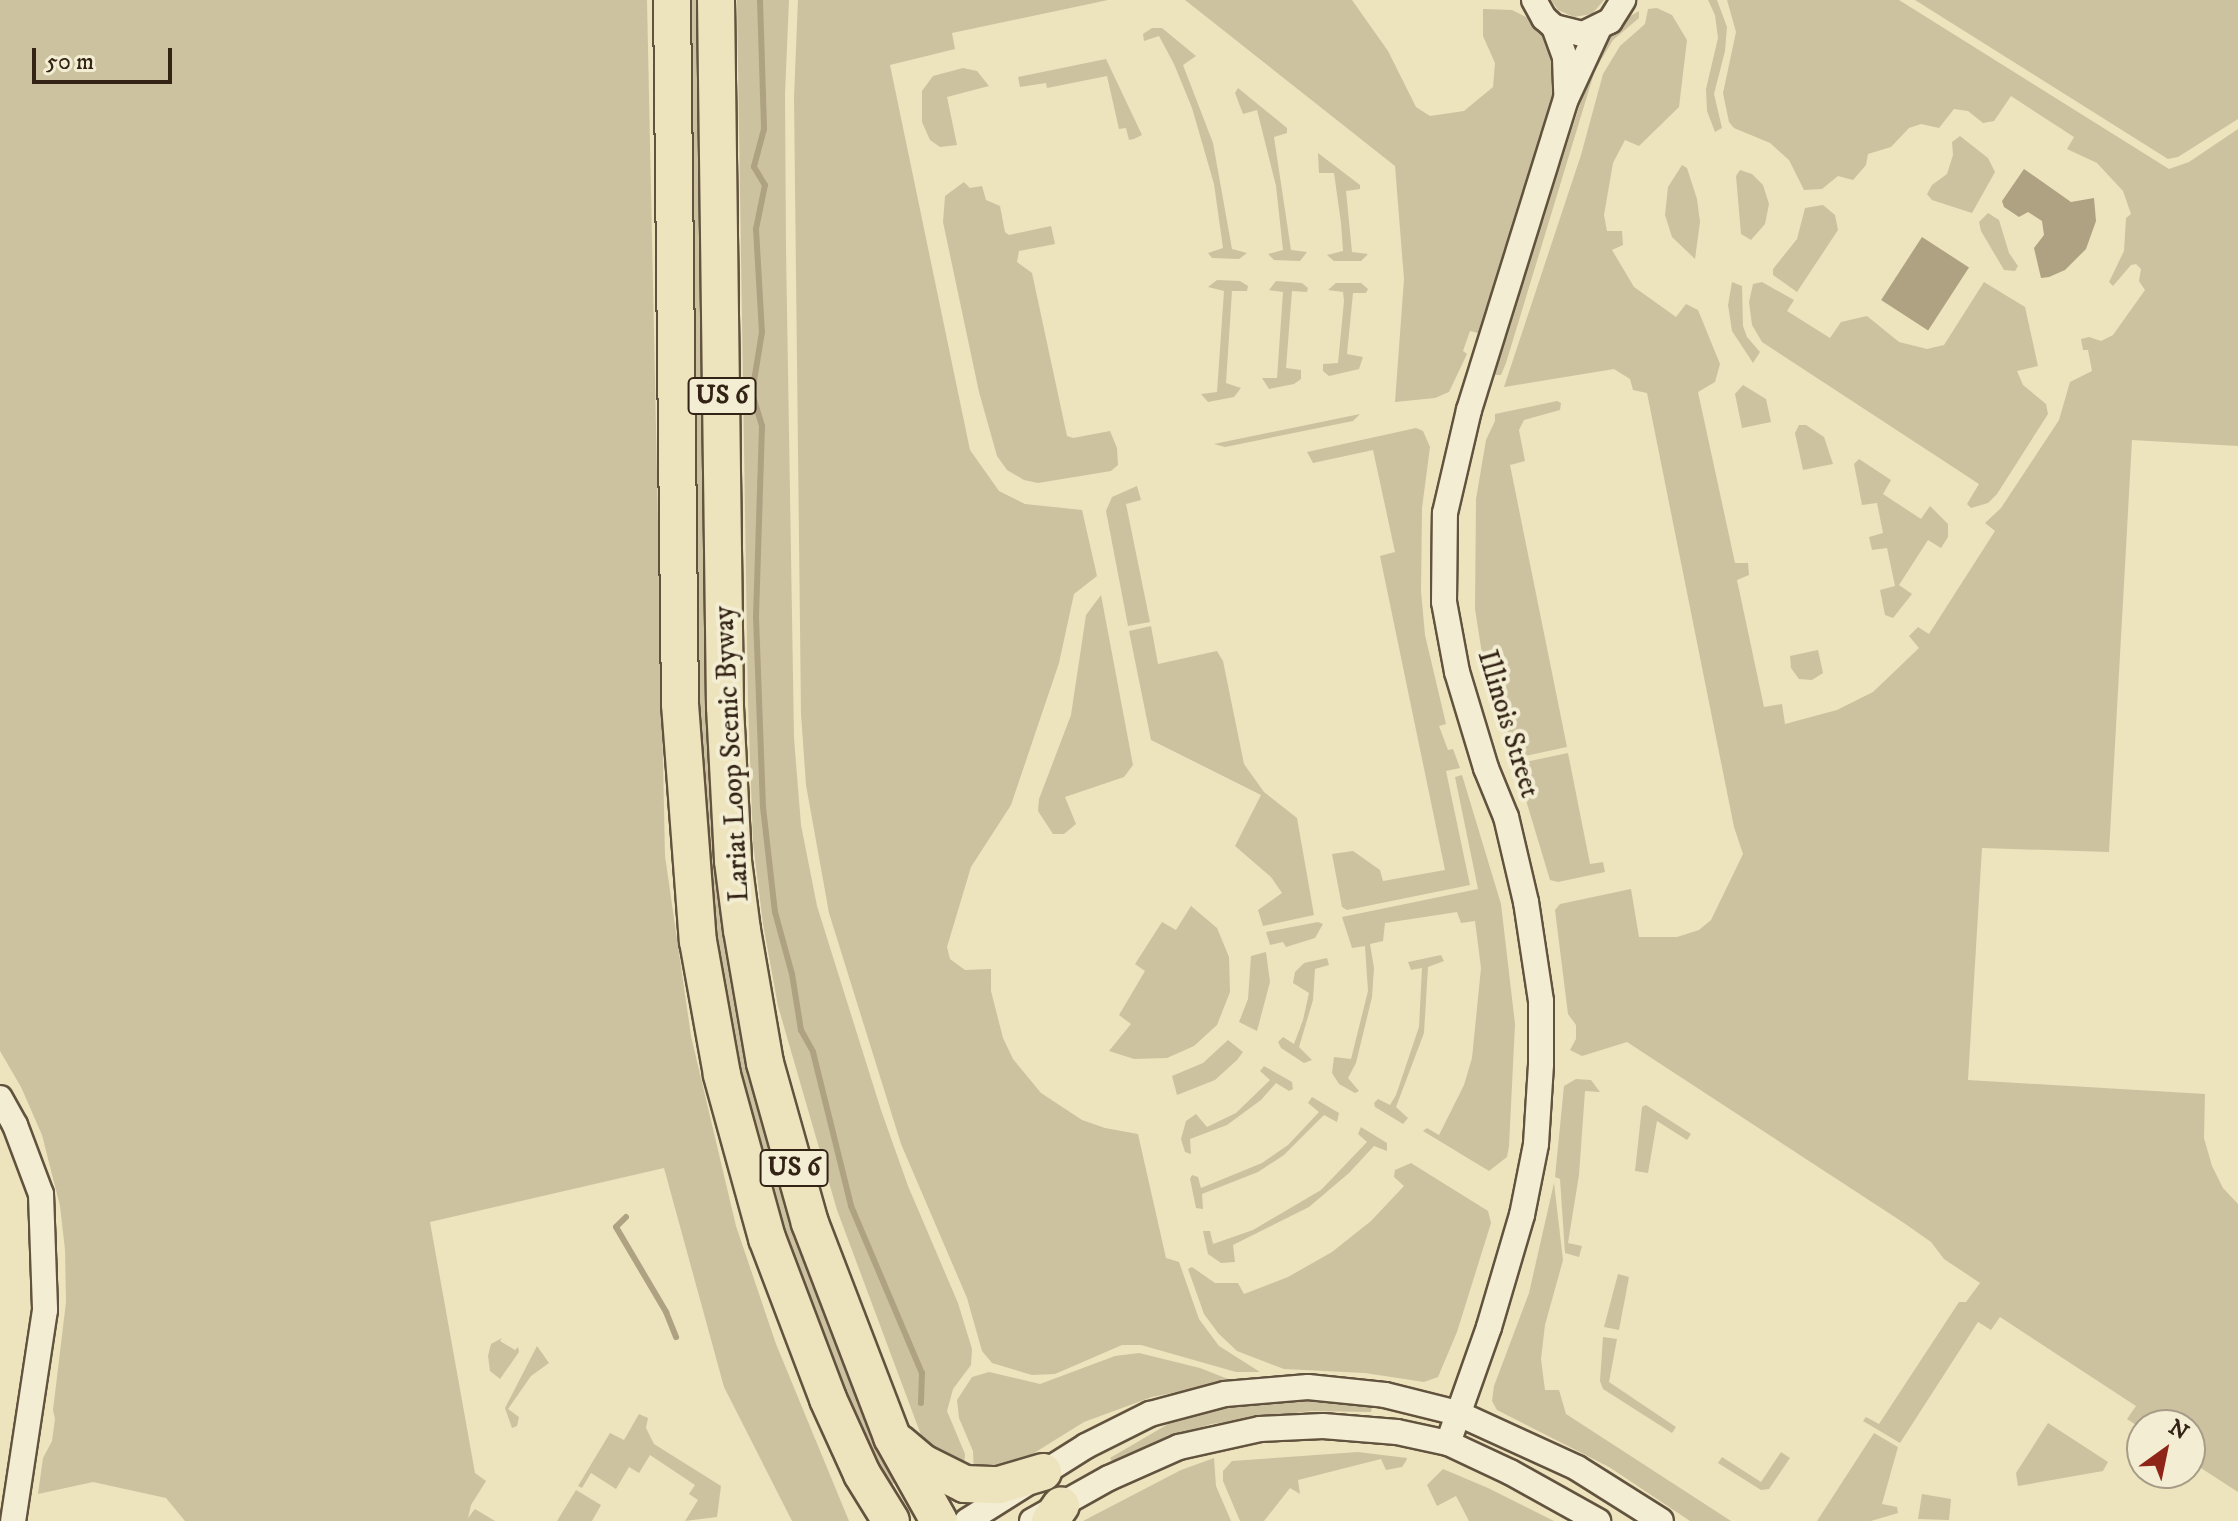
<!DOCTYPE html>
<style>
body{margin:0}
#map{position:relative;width:2238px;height:1521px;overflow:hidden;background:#ede3bc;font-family:"IM FELL DW Pica",serif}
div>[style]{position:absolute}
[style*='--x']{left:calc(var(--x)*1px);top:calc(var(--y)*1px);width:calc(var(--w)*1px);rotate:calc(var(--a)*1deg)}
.green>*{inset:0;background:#cdc2a0}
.water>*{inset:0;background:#aea283;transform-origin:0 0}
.stream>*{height:6px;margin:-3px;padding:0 3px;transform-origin:3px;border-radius:3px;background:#aea283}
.roads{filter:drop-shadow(2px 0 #62533f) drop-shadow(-2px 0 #62533f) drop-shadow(0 2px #62533f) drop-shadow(0 -2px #62533f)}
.minor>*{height:24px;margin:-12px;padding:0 12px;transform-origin:12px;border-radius:12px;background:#f3edd3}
.highway>*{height:36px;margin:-18px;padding:0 18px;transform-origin:18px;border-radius:18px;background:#ede3bc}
span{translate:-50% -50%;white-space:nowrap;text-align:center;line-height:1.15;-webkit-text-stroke:8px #f3edd3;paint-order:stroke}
.shield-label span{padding:2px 6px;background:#f3edd3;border:2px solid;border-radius:6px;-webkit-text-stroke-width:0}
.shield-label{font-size:26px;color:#332315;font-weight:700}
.street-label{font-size:28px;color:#332315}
.north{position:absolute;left:2126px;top:1409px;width:80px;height:80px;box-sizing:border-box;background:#f3edd3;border:2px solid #a69c87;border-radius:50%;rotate:33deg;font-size:22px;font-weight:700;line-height:32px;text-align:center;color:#332315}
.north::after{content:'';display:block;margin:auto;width:28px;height:36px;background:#8f2418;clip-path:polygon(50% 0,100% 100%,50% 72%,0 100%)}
.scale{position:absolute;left:32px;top:48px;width:140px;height:36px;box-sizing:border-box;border:4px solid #332315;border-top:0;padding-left:10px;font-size:24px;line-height:28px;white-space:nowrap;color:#332315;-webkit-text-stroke:6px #f3edd3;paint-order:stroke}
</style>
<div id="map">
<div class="green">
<div style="clip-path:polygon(0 0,647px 0,665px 856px,691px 1036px,736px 1226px,776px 1344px,849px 1521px,792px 1521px,724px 1387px,664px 1168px,430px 1222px,475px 1473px,486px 1481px,471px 1505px,468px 1518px,475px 1509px,495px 1521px,185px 1521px,166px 1498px,93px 1482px,38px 1494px,43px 1458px,52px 1441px,55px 1419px,53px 1410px,66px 1302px,65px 1250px,60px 1206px,42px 1135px,21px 1087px,0 1051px)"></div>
<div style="clip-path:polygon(681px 0,707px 0,724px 869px,898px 1478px,891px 1486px,844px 1391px,743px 1120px,701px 883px)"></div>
<div style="clip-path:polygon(737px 0,789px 0,785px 94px,786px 249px,794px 738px,801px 825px,817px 906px,881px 1110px,908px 1186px,958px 1303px,972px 1349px,971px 1365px,953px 1389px,947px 1411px,965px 1454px,964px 1470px,924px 1443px,837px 1210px,778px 1006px,763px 924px,753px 843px,748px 702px)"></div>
<div style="clip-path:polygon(798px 0,1108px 0,952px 33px,955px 49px,890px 65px,970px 450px,999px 491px,1025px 504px,1082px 510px,1097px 576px,1074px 594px,1059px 663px,1011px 805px,971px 867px,947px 947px,950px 959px,965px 970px,991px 969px,991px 991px,1003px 1038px,1013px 1059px,1041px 1093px,1082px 1120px,1105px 1128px,1138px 1134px,1166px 1258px,1179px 1262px,1199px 1319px,1219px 1346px,1260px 1372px,1236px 1372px,1141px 1345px,1122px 1345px,1055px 1374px,1032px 1375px,992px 1363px,982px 1351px,967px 1298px,901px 1144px,829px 913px,806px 785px,801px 714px,794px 97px)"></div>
<div style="clip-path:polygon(1185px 0,1352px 0,1388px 51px,1416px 107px,1430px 116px,1464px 111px,1493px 87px,1495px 63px,1483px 36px,1483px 9px,1512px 10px,1528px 18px,1548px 38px,1556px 55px,1557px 99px,1487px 315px,1478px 333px,1470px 331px,1463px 351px,1467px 354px,1449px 392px,1435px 398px,1395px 402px,1404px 279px,1395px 166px)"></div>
<div style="clip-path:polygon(1551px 0,1604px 0,1592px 14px,1574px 17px,1558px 10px)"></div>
<div style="clip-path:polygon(1708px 0,1717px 0,1727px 27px,1725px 51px,1714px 94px,1722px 128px,1715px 132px,1707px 111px,1706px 89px,1718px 38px,1715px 15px)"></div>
<div style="clip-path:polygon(1727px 0,1899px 0,2169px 169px,2189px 162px,2238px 129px,2238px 446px,2132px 440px,2109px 852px,1982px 848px,1968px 1080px,2205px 1094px,2204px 1138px,2212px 1166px,2223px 1188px,2238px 1204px,2238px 1492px,2190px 1461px,2190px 1425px,2142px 1425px,2142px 1429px,2127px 1419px,2136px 1406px,2000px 1317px,1991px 1330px,1978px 1322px,1900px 1443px,1863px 1421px,1866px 1417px,1879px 1424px,1959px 1302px,1966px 1302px,1980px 1283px,1944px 1259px,1931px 1242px,1904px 1223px,1627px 1042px,1582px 1056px,1570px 1050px,1576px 1039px,1576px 1025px,1568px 1014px,1555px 910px,1560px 904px,1631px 889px,1639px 937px,1677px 937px,1699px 930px,1711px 920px,1743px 854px,1734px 827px,1647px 393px,1633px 390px,1630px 379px,1614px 369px,1504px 387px,1581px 155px,1603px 74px,1620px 46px,1645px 24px,1648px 9px,1657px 8px,1672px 15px,1687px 40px,1679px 107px,1639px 146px,1625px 140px,1613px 163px,1604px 215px,1607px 231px,1622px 231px,1623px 245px,1612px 250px,1634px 287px,1676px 317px,1686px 304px,1698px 310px,1720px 364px,1715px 382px,1698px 392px,1735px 563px,1748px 563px,1749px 575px,1737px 580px,1764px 707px,1782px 704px,1785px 724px,1837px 710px,1873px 692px,1919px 648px,1909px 636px,1918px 627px,1929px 634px,1995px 531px,1985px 523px,2001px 508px,2059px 420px,2070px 382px,2092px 371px,2088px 350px,2083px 350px,2081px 339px,2089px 337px,2101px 341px,2113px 335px,2145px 290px,2139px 281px,2141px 269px,2136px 264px,2131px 265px,2113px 286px,2109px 282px,2124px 251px,2126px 218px,2131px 214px,2123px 191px,2097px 163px,2067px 149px,2074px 137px,2011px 96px,1994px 121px,1983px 123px,1968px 111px,1954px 109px,1939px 128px,1921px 124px,1909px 128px,1891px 147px,1868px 154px,1866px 165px,1853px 180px,1838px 176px,1822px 189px,1804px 190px,1789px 160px,1770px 143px,1734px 128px,1729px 122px,1723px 93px,1736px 32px)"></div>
<div style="clip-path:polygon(1915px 0,2238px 0,2238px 119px,2178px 157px,2168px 159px)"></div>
<div style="clip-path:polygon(1639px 11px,1639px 18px,1613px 40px,1595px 70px,1506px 363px,1501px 375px,1495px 375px,1497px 359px,1599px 46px,1620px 22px)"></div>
<div style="clip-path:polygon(1152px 28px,1162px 28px,1196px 56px,1183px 65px,1213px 143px,1232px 249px,1247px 253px,1239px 259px,1212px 258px,1208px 253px,1223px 248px,1214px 184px,1192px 108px,1174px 64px,1159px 36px,1144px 41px,1143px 34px)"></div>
<div style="clip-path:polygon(1106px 59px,1142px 135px,1134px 139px,1129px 140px,1126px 128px,1119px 129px,1107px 76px,1047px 88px,1046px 83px,1020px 87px,1018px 77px)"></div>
<div style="clip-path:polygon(963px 68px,977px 71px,989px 86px,947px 97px,957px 145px,940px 147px,930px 140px,922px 122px,922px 91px,933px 76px)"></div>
<div style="clip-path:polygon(1238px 88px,1287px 128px,1287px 133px,1274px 137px,1291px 250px,1307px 252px,1300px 261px,1274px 260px,1268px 254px,1283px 250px,1276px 186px,1257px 110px,1243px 114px,1235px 93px)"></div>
<div style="clip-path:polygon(1960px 136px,1988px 158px,1995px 172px,1972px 213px,1932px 200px,1927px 194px,1932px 185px,1947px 174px,1953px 155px,1952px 142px)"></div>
<div style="clip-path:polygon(1318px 153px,1360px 185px,1360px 189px,1346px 191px,1352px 252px,1368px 254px,1361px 261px,1334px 261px,1327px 255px,1343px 251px,1341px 223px,1334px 173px,1319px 173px)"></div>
<div style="clip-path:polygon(1682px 165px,1687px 168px,1697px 199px,1700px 222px,1695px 259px,1672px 237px,1665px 215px,1668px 187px)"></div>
<div style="clip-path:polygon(1740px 170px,1752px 174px,1763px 185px,1769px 204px,1765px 224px,1751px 240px,1741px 234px,1736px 176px)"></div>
<div style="clip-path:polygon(964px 182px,970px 188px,982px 186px,986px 200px,1000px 206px,1005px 232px,1009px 235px,1051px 226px,1055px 244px,1019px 251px,1017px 262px,1032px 273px,1067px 436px,1073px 438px,1110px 431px,1117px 448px,1118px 465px,1111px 471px,1038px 483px,1024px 480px,1007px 470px,997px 456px,979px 392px,943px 222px,945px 196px)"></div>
<div style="clip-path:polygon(1823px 205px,1835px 215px,1838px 230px,1797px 292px,1773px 275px,1773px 269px,1797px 239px,1805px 208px)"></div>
<div style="clip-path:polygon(1988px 213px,1999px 220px,2009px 253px,2018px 266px,2015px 271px,2004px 270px,1981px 231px,1979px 222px)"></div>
<div style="clip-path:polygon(1217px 280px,1240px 281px,1248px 286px,1247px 291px,1232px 291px,1226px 383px,1241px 388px,1234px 397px,1208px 402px,1201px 394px,1217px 392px,1224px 291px,1208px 287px)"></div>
<div style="clip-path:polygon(1276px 281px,1302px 283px,1308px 288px,1307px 292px,1292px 291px,1286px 368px,1301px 370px,1301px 379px,1294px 384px,1269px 389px,1262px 378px,1277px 378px,1283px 292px,1269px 290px)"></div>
<div style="clip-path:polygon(1732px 282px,1742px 286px,1743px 326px,1747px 337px,1760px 352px,1753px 363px,1732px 331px,1728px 305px)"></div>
<div style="clip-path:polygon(1762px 282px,1794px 300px,1787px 311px,1830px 338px,1841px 322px,1867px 316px,1899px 342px,1927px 349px,1944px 345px,1984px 282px,2025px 307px,2038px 366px,2017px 371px,2023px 385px,2046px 404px,2048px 414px,1997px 494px,1988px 503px,1971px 508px,1967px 504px,1979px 484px,1762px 342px,1752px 325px,1749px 302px,1753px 284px)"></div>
<div style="clip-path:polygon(1336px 283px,1361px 283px,1368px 289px,1366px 293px,1353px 293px,1347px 354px,1363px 357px,1359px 369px,1329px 376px,1323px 371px,1323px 364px,1338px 363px,1344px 301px,1343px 292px,1328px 290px)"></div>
<div style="clip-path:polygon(1743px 385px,1766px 399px,1771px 422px,1742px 428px,1735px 394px)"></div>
<div style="clip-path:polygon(1557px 401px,1561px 403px,1560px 410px,1524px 420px,1519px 430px,1525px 461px,1510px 465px,1567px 747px,1511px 759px,1482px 654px,1475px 609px,1476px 499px,1486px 440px,1495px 421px,1495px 414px)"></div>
<div style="clip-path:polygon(1360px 414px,1353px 421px,1225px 447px,1214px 444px)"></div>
<div style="clip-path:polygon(1799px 425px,1806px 425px,1824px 437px,1833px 464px,1803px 470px,1795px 433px)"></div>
<div style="clip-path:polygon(1416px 428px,1423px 431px,1430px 447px,1422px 508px,1421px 591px,1425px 635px,1446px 724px,1439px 726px,1448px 750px,1453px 749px,1460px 768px,1446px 771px,1470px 885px,1347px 910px,1342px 907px,1332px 854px,1353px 851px,1380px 870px,1383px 881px,1445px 870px,1380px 556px,1395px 552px,1373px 450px,1313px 463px,1307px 452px)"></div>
<div style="clip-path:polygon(1859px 459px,1891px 480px,1883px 494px,1921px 519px,1930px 506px,1948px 524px,1948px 537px,1941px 548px,1928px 540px,1899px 585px,1912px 594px,1893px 618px,1885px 615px,1880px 590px,1895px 586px,1887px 548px,1872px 550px,1869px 537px,1883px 533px,1877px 503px,1862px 505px,1854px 464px)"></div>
<div style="clip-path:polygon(1137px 486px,1141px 500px,1126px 504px,1150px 622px,1128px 626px,1106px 511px,1112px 497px)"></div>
<div style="clip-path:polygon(1101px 595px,1133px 765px,1124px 777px,1065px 797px,1076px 824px,1064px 834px,1053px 834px,1038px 811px,1039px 799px,1071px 715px,1086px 615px)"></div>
<div style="clip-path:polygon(1151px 626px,1158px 664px,1217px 651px,1223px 661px,1244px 764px,1264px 792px,1297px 818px,1314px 915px,1263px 926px,1258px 910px,1282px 893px,1271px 877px,1235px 846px,1261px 795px,1151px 740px,1129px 631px)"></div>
<div style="clip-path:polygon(1818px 650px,1823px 673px,1812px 680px,1799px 679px,1791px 668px,1790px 656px)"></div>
<div style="clip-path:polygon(1568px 753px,1590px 864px,1603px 862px,1605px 872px,1558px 882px,1550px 880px,1515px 764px)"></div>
<div style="clip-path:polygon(1462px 775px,1501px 904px,1515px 1024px,1509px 1146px,1507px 1157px,1489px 1171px,1423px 1131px,1427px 1128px,1439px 1135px,1464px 1085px,1472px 1058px,1481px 968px,1475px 921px,1461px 923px,1457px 912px,1385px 923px,1383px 941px,1370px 944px,1374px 968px,1372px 997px,1356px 1063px,1348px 1078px,1359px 1091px,1355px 1093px,1339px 1084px,1332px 1073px,1334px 1057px,1351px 1059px,1368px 991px,1365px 946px,1352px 948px,1342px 917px,1478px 889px,1455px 777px)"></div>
<div style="clip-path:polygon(1191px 906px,1217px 928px,1229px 957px,1230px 992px,1217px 1025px,1194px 1046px,1167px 1058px,1134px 1059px,1109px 1051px,1131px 1024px,1119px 1015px,1145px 971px,1135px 964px,1162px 922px,1176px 930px)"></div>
<div style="clip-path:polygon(1318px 922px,1323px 924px,1315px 938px,1286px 947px,1283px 942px,1270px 945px,1266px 932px)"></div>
<div style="clip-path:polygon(1266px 952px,1270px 982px,1257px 1031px,1239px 1022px,1248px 999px,1251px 956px)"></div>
<div style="clip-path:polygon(1441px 955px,1444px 961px,1428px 967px,1424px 1033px,1396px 1107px,1408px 1118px,1403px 1124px,1375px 1107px,1374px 1103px,1378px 1099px,1390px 1105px,1396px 1095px,1419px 1027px,1422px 968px,1411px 970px,1408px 962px)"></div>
<div style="clip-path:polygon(1327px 958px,1329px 965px,1315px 969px,1313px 1000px,1299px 1047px,1312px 1060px,1304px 1063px,1281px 1048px,1278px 1042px,1283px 1037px,1294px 1044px,1303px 1020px,1309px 993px,1293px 983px,1295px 972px,1304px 963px)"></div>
<div style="clip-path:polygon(1228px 1040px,1243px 1052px,1237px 1060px,1215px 1080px,1177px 1095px,1172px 1076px,1203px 1063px)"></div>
<div style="clip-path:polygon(1264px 1066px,1292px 1082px,1293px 1089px,1289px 1091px,1276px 1083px,1261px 1100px,1227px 1125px,1190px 1139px,1191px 1154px,1185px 1152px,1181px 1139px,1186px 1121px,1196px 1114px,1207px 1127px,1236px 1113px,1270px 1080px,1260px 1071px)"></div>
<div style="clip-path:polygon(1576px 1079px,1591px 1080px,1600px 1092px,1585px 1091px,1579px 1175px,1568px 1243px,1582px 1246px,1579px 1257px,1565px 1253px,1560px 1179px,1555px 1177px,1564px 1086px)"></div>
<div style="clip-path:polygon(1312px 1097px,1339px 1113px,1337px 1122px,1324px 1115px,1284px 1155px,1258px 1172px,1202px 1194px,1203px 1209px,1196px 1208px,1190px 1179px,1192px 1175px,1198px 1177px,1201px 1188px,1262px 1163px,1288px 1145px,1319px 1112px,1308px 1103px)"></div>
<div style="clip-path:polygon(1646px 1105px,1691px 1134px,1687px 1140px,1657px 1121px,1648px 1173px,1635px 1171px,1642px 1107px)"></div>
<div style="clip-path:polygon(1361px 1127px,1387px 1143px,1387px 1151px,1374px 1146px,1349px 1173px,1309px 1207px,1233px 1245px,1235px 1262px,1221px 1263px,1208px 1254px,1203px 1231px,1210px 1231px,1213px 1244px,1253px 1230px,1321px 1190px,1367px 1142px,1358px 1134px)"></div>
<div style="clip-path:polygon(1411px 1163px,1488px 1211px,1491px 1223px,1457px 1332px,1438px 1377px,1424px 1382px,1365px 1373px,1284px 1369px,1237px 1351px,1218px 1333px,1204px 1314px,1188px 1269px,1192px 1267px,1215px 1283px,1238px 1283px,1244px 1294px,1288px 1277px,1332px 1252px,1371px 1221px,1404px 1186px,1394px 1177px,1395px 1170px)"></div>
<div style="clip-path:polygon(1554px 1183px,1563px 1260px,1545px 1325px,1541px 1359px,1545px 1390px,1559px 1390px,1566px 1414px,1731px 1521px,1690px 1521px,1609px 1467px,1497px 1410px,1492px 1401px,1494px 1386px,1529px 1293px)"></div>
<div style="clip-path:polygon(1618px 1274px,1629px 1277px,1619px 1330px,1604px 1327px)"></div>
<div style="clip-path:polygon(1603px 1337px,1617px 1339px,1609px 1382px,1676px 1427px,1672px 1433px,1603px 1389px,1600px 1381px)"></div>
<div style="clip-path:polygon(502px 1338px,500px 1341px,515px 1350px,518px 1347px,519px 1352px,500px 1379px,490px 1371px,488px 1356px,491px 1344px)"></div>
<div style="clip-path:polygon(537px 1346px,549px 1363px,531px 1376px,508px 1409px,519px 1417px,517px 1426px,512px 1428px,505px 1408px)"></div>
<div style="clip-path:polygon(1139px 1353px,1200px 1368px,1233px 1381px,1152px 1397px,1084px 1422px,1005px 1471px,974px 1475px,973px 1451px,959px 1418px,957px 1400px,972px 1377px,989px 1372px,1040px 1384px,1115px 1356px)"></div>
<div style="clip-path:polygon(1309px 1397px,1373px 1402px,1371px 1412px,1311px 1411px,1211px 1424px,1157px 1443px,1114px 1465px,1110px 1458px,1175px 1420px,1240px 1403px)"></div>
<div style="clip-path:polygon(639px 1414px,648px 1418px,646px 1428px,654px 1444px,721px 1486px,717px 1517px,685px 1521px,698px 1500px,689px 1494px,695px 1485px,650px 1455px,639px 1473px,629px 1467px,616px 1489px,591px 1473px,582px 1488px,578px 1486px,610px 1433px,624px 1440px)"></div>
<div style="clip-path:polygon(2048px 1423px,2108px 1462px,2103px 1471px,2018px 1486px,2016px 1473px)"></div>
<div style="clip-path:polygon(1874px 1433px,1898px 1447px,1882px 1504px,1897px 1507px,1898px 1513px,1871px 1521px,1817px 1521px)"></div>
<div style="clip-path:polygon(1358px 1452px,1407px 1458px,1406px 1461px,1402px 1467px,1386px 1470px,1381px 1459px,1298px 1480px,1300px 1494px,1290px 1488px,1264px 1521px,1240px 1521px,1223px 1481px,1223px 1471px,1232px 1461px)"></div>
<div style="clip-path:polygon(1781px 1452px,1790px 1458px,1769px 1489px,1761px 1490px,1718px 1463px,1722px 1457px,1761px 1482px)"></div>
<div style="clip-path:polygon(1214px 1458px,1216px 1486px,1231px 1521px,1083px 1521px,1181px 1470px)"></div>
<div style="clip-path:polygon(1443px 1469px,1488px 1488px,1554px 1521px,1469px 1521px,1456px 1496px,1437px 1506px,1427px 1485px)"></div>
<div style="clip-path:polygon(576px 1490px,601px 1505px,592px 1521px,557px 1521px)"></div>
<div style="clip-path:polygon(1922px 1494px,1951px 1499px,1949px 1520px,1918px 1519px)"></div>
</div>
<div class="water">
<div style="clip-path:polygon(2024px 169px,2071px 202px,2094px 198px,2096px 221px,2086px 249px,2065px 270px,2049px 277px,2041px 278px,2034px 248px,2044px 235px,2042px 221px,2028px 212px,2019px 217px,2004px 207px,2002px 201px)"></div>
<div style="left:1922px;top:237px;width:56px;height:75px;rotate:33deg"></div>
</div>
<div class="stream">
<div style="--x:760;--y:0;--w:129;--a:88.2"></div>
<div style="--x:764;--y:129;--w:39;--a:105"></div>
<div style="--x:754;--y:167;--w:21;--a:59"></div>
<div style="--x:765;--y:185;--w:45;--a:101.6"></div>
<div style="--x:756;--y:229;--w:103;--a:86.7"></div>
<div style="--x:762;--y:332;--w:62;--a:99.3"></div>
<div style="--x:752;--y:393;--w:34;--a:73"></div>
<div style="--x:762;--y:426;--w:191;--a:91.8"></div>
<div style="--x:756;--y:617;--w:190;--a:87.9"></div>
<div style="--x:763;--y:807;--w:106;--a:83.5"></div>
<div style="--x:775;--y:912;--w:64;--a:74.7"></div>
<div style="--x:792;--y:974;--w:57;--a:80.9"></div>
<div style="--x:801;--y:1030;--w:25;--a:61"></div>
<div style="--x:813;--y:1052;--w:159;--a:76.1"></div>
<div style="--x:851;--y:1206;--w:181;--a:67"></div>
<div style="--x:922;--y:1373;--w:30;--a:92"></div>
<div style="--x:626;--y:1217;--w:14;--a:135"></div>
<div style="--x:616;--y:1227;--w:99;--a:59.5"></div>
<div style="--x:666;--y:1312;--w:27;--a:68"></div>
</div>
<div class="roads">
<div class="minor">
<div style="--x:1534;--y:0;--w:21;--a:61"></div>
<div style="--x:1544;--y:18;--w:13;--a:42"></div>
<div style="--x:1554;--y:27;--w:30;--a:14"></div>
<div style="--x:1583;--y:34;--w:30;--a:-26"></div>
<div style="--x:1610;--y:21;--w:25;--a:-58"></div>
<div style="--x:1554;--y:27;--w:33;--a:70"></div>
<div style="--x:1565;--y:58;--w:34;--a:88"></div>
<div style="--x:0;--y:1098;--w:31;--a:61"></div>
<div style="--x:15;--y:1125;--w:74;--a:69.4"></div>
<div style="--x:41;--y:1194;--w:116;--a:88"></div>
<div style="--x:45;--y:1310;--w:213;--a:98.6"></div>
<div style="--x:1448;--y:1443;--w:123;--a:-70.5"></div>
<div style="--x:1489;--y:1327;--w:117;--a:-73.6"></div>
<div style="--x:1522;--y:1215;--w:72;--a:-78.8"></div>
<div style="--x:1536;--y:1144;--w:80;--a:-86.4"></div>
<div style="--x:1541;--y:1064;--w:63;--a:-90"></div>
<div style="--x:1541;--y:1001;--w:100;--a:-98.6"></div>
<div style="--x:1526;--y:902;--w:87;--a:-103.2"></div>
<div style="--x:1506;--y:817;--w:53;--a:-112.2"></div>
<div style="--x:1486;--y:768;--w:100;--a:-106.8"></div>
<div style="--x:1457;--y:672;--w:71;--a:-100.5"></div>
<div style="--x:1444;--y:602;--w:89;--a:-89.4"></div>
<div style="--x:1445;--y:513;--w:106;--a:-76.9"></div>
<div style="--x:1469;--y:410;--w:326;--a:-72.7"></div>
<div style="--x:1566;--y:99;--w:76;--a:-65.1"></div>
<div style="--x:967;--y:1521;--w:141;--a:-32.2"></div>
<div style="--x:1086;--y:1446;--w:72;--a:-26.6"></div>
<div style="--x:1150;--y:1414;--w:78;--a:-14.9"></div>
<div style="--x:1225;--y:1394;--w:83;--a:-4.8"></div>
<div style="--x:1308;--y:1387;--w:77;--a:5.9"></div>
<div style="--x:1385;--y:1395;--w:74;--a:14"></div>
<div style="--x:1457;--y:1413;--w:132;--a:24.6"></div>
<div style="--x:1577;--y:1468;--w:99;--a:32.2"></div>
<div style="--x:1032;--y:1521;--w:88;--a:-29.2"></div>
<div style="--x:1109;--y:1478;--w:77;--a:-23.9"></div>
<div style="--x:1179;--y:1447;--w:83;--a:-12.5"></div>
<div style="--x:1260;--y:1429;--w:63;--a:-2.7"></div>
<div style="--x:1323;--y:1426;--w:74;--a:4.6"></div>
<div style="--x:1397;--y:1432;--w:52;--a:12.2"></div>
<div style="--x:1448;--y:1443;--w:68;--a:25.1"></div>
<div style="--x:1510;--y:1472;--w:101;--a:29.1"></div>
</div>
<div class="highway">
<div style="--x:672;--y:0;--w:704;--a:89.35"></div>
<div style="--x:680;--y:704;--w:238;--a:85.7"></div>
<div style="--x:698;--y:941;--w:136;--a:79.8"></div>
<div style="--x:722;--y:1075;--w:169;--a:74.6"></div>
<div style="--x:767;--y:1238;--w:172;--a:69.2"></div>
<div style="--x:828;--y:1399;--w:82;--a:65.6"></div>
<div style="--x:862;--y:1474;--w:55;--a:58.3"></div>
<div style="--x:716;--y:0;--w:707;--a:89.27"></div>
<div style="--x:725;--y:707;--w:154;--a:87"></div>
<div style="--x:733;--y:861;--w:70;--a:82.6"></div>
<div style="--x:742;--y:930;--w:135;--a:80.2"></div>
<div style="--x:765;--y:1063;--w:166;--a:74.3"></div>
<div style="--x:810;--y:1223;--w:229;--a:69"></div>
<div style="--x:892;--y:1437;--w:96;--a:60.8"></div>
<div style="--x:899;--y:1443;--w:31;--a:40"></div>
<div style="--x:923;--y:1463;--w:47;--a:26.6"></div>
<div style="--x:965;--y:1484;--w:34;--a:2"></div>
<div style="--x:999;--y:1485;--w:46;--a:-16.5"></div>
<div style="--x:1050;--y:1521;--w:19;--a:-55"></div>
</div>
</div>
<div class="shield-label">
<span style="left:722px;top:396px">US 6</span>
<span style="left:794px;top:1168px">US 6</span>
</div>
<div class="street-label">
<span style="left:1508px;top:724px;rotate:73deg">Illinois Street</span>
<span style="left:732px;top:754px;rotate:-93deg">Lariat Loop Scenic Byway</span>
</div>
<div class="north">N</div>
<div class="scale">50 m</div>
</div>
